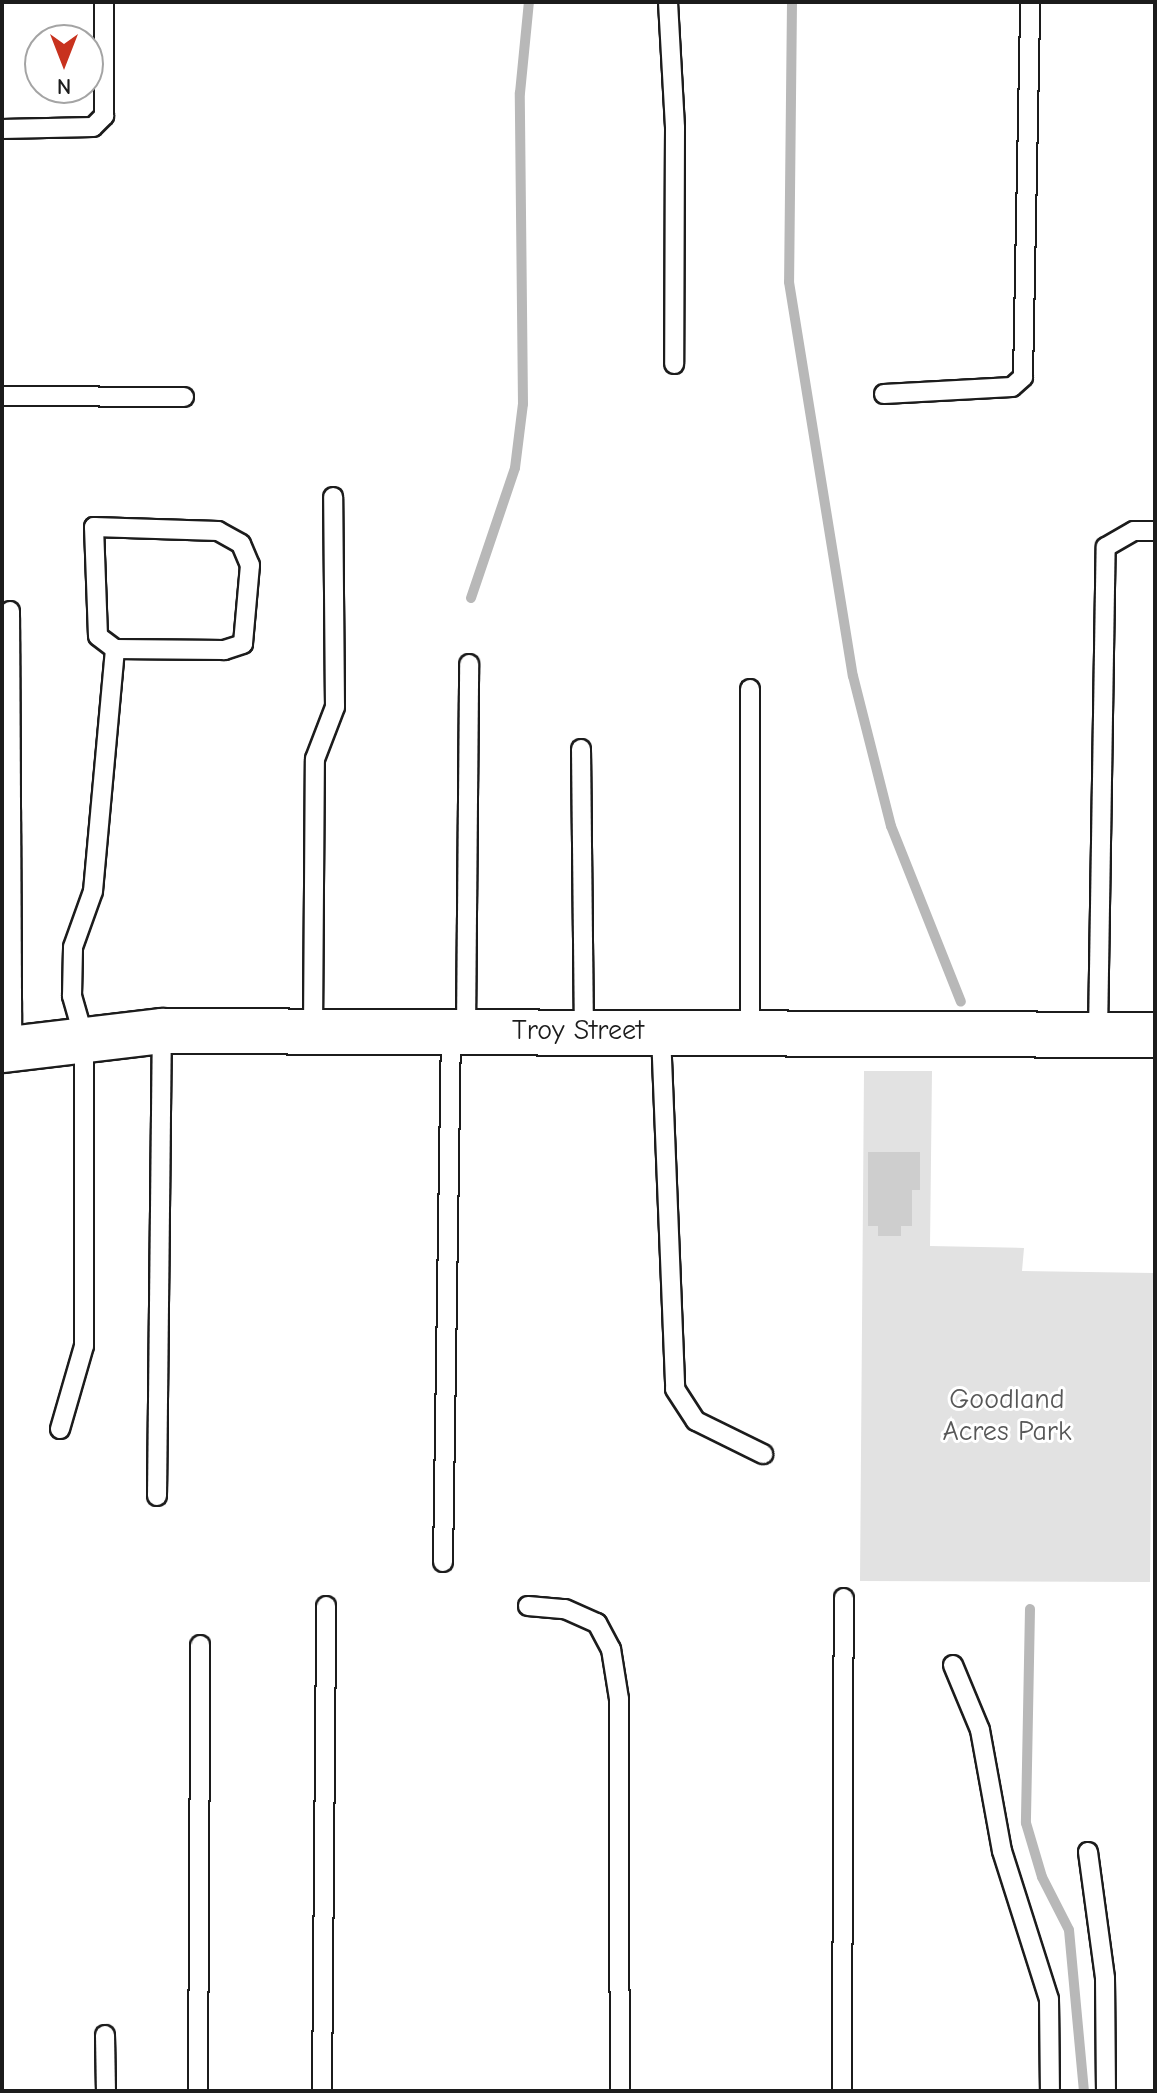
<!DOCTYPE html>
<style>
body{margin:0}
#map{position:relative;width:1157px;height:2093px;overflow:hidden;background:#fff;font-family:"Comic Neue",sans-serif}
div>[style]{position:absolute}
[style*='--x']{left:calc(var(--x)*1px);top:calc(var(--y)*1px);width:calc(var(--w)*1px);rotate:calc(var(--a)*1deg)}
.green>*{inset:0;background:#e2e2e2}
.stream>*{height:10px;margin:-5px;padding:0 5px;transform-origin:5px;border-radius:5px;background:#b8b8b8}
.building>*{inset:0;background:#cecece}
.roads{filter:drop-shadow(2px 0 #1c1c1c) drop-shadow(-2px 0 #1c1c1c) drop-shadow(0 2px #1c1c1c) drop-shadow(0 -2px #1c1c1c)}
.lane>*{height:18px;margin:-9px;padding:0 9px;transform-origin:9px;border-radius:9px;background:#fff}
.secondary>*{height:44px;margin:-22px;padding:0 22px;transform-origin:22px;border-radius:22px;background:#fff}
span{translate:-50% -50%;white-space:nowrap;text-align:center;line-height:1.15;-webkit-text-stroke:6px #fff;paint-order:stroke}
.street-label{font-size:28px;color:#1c1c1c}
.park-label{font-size:28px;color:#575757}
.frame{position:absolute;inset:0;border:4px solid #1c1c1c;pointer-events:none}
.north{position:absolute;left:24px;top:24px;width:80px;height:80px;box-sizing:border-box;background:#fff;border:2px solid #a4a4a4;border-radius:50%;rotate:180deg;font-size:22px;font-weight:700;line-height:32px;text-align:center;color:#1c1c1c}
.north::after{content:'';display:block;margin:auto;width:28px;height:36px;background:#c8321e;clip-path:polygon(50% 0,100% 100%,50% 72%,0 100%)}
</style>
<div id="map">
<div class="green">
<div style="clip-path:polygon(864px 1071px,932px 1071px,930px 1246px,1024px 1248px,1022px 1271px,1153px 1273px,1150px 1582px,860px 1581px)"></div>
</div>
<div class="stream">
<div style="--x:792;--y:2;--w:280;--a:90.6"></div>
<div style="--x:789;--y:282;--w:399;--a:80.8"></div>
<div style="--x:853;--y:676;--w:155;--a:75.8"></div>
<div style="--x:891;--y:826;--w:189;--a:68.3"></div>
<div style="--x:471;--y:598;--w:137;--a:-71.3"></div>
<div style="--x:515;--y:468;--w:64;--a:-82.9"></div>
<div style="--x:523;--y:404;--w:311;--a:-90.6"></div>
<div style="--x:520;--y:93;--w:91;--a:-84.4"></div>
<div style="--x:1030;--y:1609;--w:214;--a:91.1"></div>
<div style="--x:1026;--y:1823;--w:56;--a:73.5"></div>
<div style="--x:1042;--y:1877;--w:59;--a:63"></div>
<div style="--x:1069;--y:1930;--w:162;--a:84.7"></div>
</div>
<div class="building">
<div style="clip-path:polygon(868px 1152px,920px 1152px,920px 1190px,912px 1190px,912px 1226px,901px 1226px,901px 1236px,878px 1236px,878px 1226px,868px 1226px)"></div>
</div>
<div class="roads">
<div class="lane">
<div style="--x:668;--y:2;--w:126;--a:86.8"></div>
<div style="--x:675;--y:128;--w:236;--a:90.2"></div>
<div style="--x:2;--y:129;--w:91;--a:-1.3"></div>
<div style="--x:93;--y:127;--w:16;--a:-45"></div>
<div style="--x:104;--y:116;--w:114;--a:-90"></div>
<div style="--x:884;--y:394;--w:128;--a:-3.1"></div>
<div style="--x:1012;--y:387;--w:15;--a:-42"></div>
<div style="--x:1023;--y:377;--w:375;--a:-88.9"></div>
<div style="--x:2;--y:396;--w:182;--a:0.3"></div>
<div style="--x:94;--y:527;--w:124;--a:1.8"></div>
<div style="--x:218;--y:531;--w:26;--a:29"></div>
<div style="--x:241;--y:544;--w:23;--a:67"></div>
<div style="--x:250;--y:565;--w:79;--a:95.1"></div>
<div style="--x:243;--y:644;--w:20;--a:162"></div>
<div style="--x:224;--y:650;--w:109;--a:-179.5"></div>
<div style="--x:115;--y:649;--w:21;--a:-143"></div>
<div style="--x:98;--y:636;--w:109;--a:-92.1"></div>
<div style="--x:10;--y:611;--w:437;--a:89.7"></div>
<div style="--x:750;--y:689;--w:342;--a:90"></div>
<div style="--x:581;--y:749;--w:281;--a:89.4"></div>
<div style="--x:466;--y:1029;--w:365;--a:-89.5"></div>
<div style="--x:313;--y:1030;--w:271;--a:-89.6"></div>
<div style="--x:315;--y:759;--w:56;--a:-69"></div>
<div style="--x:335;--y:707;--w:210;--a:-90.5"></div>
<div style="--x:661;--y:1034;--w:355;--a:87.7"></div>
<div style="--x:675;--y:1389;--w:38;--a:57"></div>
<div style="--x:696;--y:1421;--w:75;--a:26.2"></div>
<div style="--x:1098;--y:1034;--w:487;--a:-89.1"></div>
<div style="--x:1106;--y:547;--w:32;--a:-30"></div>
<div style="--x:1134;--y:531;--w:21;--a:0"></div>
<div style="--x:60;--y:1429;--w:86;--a:-73.9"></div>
<div style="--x:84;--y:1346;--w:308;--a:-90"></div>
<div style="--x:84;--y:1038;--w:44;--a:-105.9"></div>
<div style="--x:72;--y:996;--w:49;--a:-88.8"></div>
<div style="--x:73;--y:947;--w:59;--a:-70.3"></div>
<div style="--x:93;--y:891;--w:243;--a:-84.8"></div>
<div style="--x:157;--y:1496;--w:465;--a:-89.4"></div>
<div style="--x:443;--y:1562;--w:533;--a:-89.14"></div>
<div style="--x:528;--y:1606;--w:37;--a:5"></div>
<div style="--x:565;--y:1609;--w:35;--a:24"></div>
<div style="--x:597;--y:1623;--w:30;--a:62"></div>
<div style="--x:611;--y:1649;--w:51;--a:80.9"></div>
<div style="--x:619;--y:1699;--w:392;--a:89.9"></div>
<div style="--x:953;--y:1665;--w:70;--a:67.4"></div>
<div style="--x:980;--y:1730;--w:123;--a:79.7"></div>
<div style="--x:1002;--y:1851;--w:155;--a:72.4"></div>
<div style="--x:1049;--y:1999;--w:92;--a:89.4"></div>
<div style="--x:1088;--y:1852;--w:127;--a:82.3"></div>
<div style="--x:1105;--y:1978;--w:113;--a:89.5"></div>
<div style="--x:105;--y:2035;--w:56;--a:89"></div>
<div style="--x:198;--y:2091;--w:446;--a:-89.7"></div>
<div style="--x:322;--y:2091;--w:485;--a:-89.5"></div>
<div style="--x:842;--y:2091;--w:493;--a:-89.8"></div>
</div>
<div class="secondary">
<div style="--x:2;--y:1050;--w:161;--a:-6.8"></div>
<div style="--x:162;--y:1031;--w:993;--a:0.23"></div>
</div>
</div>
<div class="street-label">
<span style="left:578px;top:1030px">Troy Street</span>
</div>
<div class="park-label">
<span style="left:1007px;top:1415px">Goodland<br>Acres Park</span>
</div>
<div class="frame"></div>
<div class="north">N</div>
</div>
